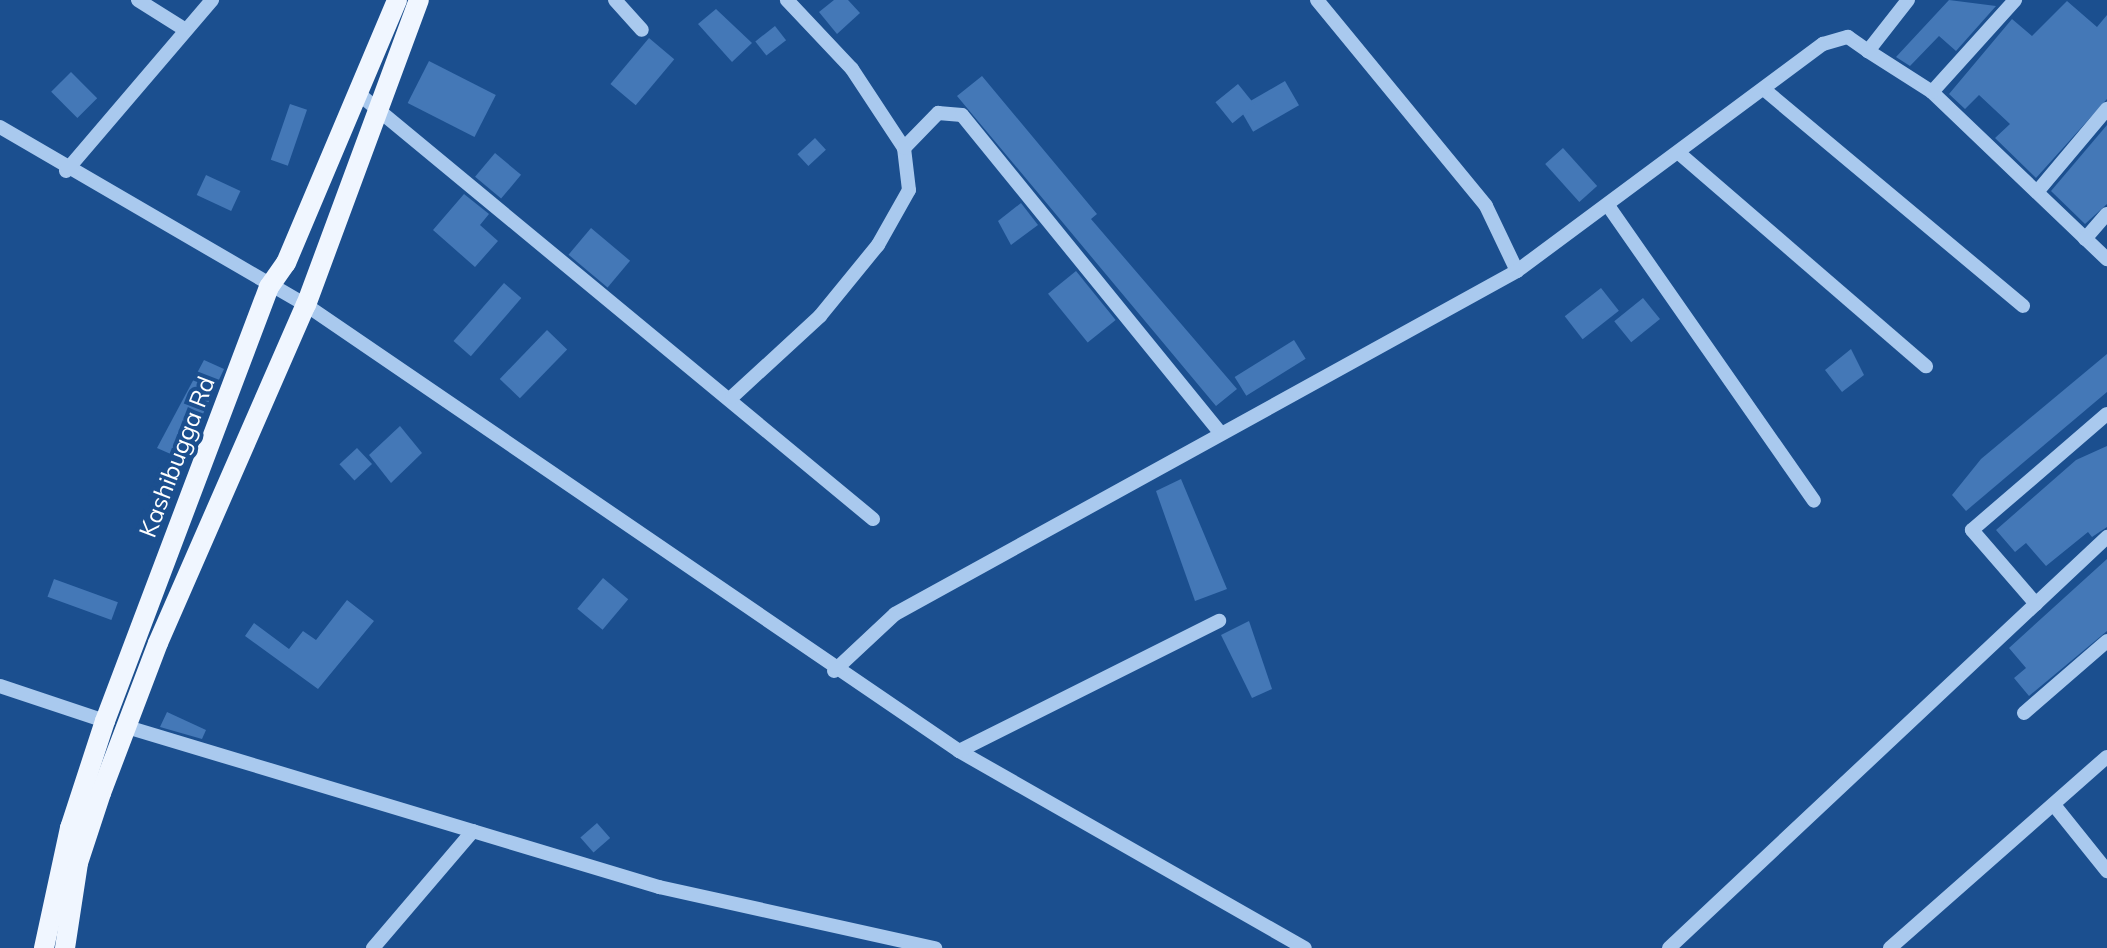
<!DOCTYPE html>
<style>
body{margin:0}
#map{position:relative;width:2107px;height:948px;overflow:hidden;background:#1b4f8f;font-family:Mulish,sans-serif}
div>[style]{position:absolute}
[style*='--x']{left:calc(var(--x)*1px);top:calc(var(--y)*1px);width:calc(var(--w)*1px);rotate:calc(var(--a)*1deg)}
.building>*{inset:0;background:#4478b7;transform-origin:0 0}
.minor>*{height:14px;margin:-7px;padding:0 7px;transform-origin:7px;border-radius:7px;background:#a9c9ee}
.major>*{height:20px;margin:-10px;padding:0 10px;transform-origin:10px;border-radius:10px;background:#f0f6ff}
span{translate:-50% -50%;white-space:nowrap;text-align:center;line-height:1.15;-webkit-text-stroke:8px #1b4f8f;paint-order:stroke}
.street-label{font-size:24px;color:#fff}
</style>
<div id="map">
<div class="building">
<div style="clip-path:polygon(834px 0,848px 0,860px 13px,837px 34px,819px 12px)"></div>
<div style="clip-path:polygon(1949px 0,1996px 6px,1956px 51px,1939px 36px,1910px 66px,1896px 57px)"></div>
<div style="clip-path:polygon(2067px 1px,2097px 27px,2107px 15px,2107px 99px,2036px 178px,1995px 138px,2010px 124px,1979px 95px,1965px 109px,1949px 94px,2012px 19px,2032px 36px)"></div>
<div style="clip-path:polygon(716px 9px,752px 43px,732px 62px,698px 24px)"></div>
<div style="left:775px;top:26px;width:18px;height:25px;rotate:52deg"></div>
<div style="left:649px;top:38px;width:33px;height:60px;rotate:40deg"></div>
<div style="left:429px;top:61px;width:75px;height:47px;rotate:27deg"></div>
<div style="left:71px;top:72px;width:37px;height:28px;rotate:45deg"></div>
<div style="clip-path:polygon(982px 76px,1097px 214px,1091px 219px,1237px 389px,1216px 406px,957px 96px)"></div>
<div style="left:1285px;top:81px;width:28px;height:53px;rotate:60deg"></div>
<div style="left:1238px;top:84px;width:27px;height:29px;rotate:51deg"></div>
<div style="left:290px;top:104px;width:18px;height:59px;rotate:19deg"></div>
<div style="clip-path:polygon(2107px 125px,2107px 204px,2085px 224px,2051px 191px)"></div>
<div style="left:815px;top:138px;width:16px;height:24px;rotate:47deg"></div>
<div style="left:1563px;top:148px;width:51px;height:24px;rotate:48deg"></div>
<div style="left:495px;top:153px;width:34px;height:31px;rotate:40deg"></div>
<div style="left:206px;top:175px;width:38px;height:22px;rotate:25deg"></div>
<div style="clip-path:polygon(464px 194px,489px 214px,480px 225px,498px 241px,475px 267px,433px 230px)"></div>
<div style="clip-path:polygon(1021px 203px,1038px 225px,1011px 245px,998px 221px)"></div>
<div style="left:591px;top:228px;width:51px;height:35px;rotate:40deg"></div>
<div style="left:1076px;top:271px;width:63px;height:36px;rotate:51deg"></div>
<div style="left:504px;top:283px;width:23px;height:77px;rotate:41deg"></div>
<div style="left:1601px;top:288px;width:29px;height:46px;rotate:52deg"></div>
<div style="left:1643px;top:298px;width:27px;height:37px;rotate:51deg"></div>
<div style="left:547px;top:330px;width:28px;height:68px;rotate:44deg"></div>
<div style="left:1294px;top:340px;width:22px;height:70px;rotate:58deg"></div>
<div style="clip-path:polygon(1851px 349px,1864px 375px,1842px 392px,1825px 370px)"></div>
<div style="clip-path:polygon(2107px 354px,2107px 392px,1966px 511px,1952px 495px,1981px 459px)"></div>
<div style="clip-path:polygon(204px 360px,224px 369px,182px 459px,157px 448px)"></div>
<div style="clip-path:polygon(400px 426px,422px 453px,391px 483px,369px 455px)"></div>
<div style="clip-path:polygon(2107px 446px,2107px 527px,2092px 537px,2088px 532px,2046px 566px,2026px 543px,2015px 552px,1996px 530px,2076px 460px)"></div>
<div style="left:357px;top:448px;width:22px;height:24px;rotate:47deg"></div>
<div style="clip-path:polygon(1181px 479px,1227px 589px,1195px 601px,1156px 491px)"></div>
<div style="clip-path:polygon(2107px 559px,2107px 631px,2029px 696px,2014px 678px,2026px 668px,2009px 648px)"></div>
<div style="left:603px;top:578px;width:33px;height:40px;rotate:40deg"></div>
<div style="left:54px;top:579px;width:68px;height:19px;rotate:20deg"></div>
<div style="clip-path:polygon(347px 600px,374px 621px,318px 689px,245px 636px,254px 623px,289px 649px,303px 631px,316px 640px)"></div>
<div style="clip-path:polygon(1249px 621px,1272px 689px,1252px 698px,1221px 635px)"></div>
<div style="clip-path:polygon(167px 712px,206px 730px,202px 739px,160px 727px)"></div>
<div style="left:597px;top:823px;width:20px;height:22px;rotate:49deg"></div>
</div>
<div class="minor">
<div style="--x:138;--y:0;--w:54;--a:32.2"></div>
<div style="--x:615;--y:0;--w:40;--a:48"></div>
<div style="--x:1317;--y:0;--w:266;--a:50.6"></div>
<div style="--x:1486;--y:206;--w:72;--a:64.5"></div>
<div style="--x:1908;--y:0;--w:65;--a:128.1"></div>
<div style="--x:1868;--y:51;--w:76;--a:32.6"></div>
<div style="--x:1932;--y:92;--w:242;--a:43.7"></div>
<div style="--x:1766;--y:91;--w:335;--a:39.9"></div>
<div style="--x:1932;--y:92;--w:124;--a:-47.9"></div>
<div style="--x:359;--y:94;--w:667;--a:39.59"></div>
<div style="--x:0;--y:127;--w:354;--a:30.2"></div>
<div style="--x:306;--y:305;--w:791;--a:34.33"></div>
<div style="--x:959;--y:751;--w:398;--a:29.7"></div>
<div style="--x:904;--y:148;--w:49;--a:-45.8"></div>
<div style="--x:938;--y:113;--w:24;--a:5"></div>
<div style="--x:962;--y:115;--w:409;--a:50.9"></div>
<div style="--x:1680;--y:154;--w:325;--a:40.8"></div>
<div style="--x:66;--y:171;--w:225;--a:-49.5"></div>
<div style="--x:2037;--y:192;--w:109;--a:-49.9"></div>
<div style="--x:1609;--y:207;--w:358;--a:55.1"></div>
<div style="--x:2085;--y:239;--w:33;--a:-49"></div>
<div style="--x:732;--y:397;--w:120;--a:-42.6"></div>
<div style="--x:820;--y:316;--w:92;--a:-50.8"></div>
<div style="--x:878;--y:245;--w:63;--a:-60.6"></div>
<div style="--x:909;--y:190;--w:42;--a:-96.8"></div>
<div style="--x:904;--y:148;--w:95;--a:-123.4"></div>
<div style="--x:852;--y:69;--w:95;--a:-133.3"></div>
<div style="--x:2036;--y:604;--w:98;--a:-130.9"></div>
<div style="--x:1972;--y:530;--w:178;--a:-40.7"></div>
<div style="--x:834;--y:671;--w:83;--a:-43.1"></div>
<div style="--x:895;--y:614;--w:710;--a:-28.87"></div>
<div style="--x:1517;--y:271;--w:381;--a:-36.6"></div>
<div style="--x:1823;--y:44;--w:26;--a:-16"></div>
<div style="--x:1848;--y:37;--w:24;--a:35"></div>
<div style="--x:0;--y:686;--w:111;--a:18.4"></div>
<div style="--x:2024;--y:713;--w:110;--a:-40.9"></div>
<div style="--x:127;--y:727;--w:556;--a:16.74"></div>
<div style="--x:659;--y:887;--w:283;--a:12.5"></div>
<div style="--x:959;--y:751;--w:291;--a:-26.6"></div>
<div style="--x:2054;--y:805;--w:85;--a:51.2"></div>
<div style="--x:373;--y:948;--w:154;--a:-49.5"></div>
<div style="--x:1669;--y:948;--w:601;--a:-43.18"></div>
<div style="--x:1890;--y:948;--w:289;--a:-41.4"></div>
</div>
<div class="major">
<div style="--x:44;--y:948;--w:123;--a:-77.8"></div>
<div style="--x:70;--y:828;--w:113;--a:-71.9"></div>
<div style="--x:105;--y:721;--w:464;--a:-69.3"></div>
<div style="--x:269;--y:287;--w:29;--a:-55"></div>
<div style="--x:286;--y:263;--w:285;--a:-67.1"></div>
<div style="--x:65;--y:948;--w:86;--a:-81.3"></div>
<div style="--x:78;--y:863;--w:74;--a:-71.8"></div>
<div style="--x:101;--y:793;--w:160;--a:-69.2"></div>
<div style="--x:158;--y:643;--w:369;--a:-66.4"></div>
<div style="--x:306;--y:305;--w:325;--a:-69.7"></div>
</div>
<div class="street-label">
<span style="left:177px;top:457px;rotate:-69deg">Kashibugga Rd</span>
</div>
</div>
